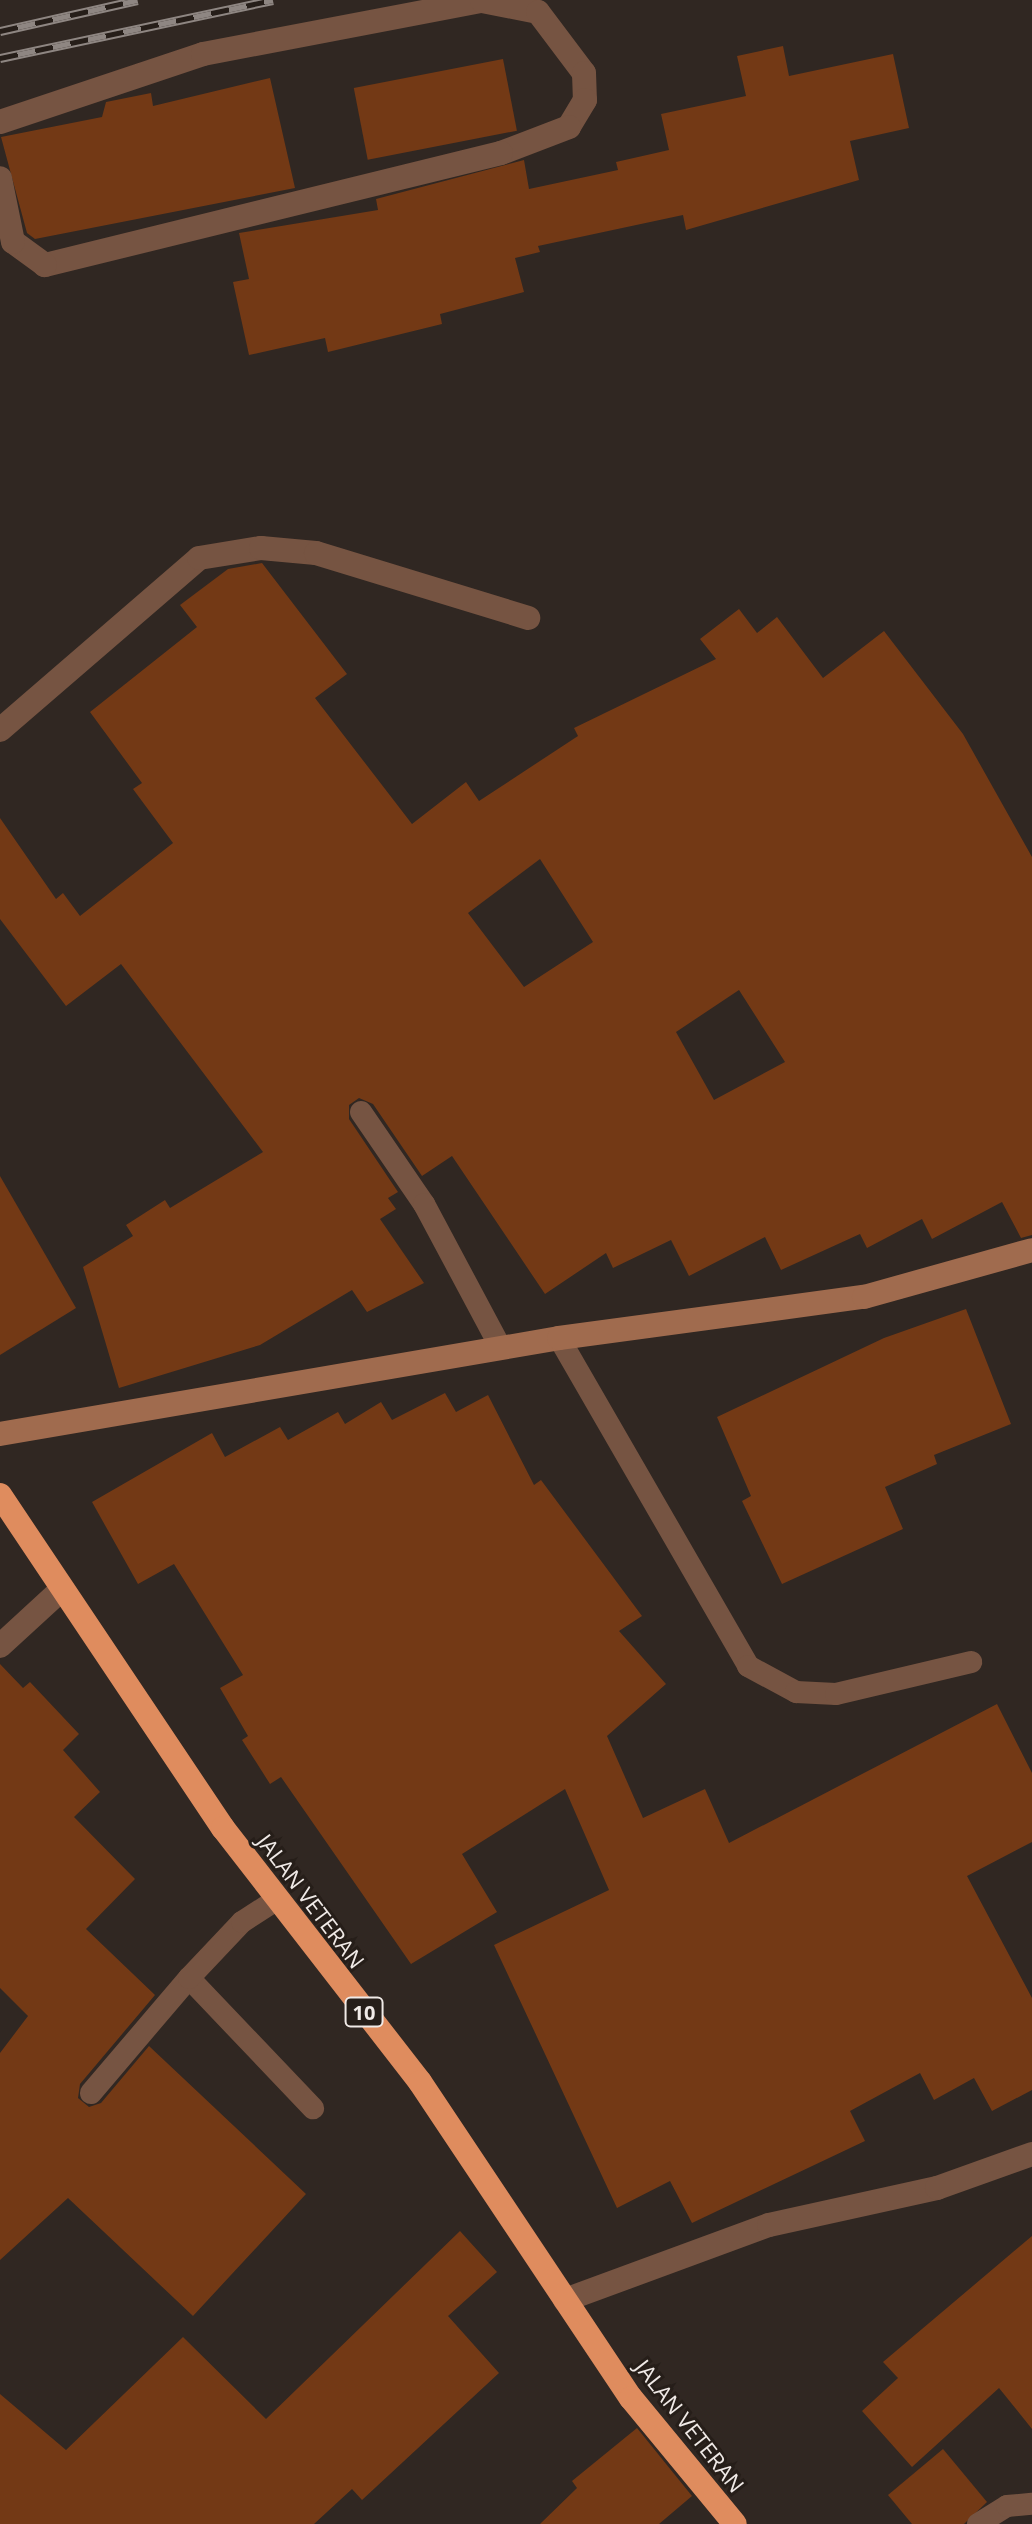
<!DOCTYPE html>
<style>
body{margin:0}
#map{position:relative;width:1032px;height:2524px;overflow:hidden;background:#302722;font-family:"Open Sans",sans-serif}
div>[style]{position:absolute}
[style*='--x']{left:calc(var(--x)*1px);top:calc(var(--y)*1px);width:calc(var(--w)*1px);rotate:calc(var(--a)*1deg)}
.building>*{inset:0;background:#733915;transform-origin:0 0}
.lane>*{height:22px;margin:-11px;padding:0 11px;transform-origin:11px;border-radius:11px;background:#765442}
.street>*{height:24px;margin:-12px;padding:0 12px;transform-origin:12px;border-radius:12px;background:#765442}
.secondary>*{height:24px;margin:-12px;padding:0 12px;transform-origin:12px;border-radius:12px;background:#a06b4e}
.highway>*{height:24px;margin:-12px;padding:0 12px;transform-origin:12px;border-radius:12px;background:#df8c5e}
.rail>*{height:9px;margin-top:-4.5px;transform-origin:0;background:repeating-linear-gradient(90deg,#261e19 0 18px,#8e8682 0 36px);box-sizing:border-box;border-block:2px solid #8e8682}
span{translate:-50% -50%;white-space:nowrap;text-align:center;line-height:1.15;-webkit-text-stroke:6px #261e19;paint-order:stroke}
.shield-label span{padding:2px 6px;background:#261e19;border:2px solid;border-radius:6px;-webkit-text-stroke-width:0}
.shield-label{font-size:20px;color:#f0eae7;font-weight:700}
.street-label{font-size:22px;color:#f0eae7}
</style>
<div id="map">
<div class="building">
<div style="clip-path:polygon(783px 46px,789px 76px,893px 54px,909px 128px,850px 141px,859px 180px,686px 230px,683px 215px,538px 246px,540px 252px,515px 258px,524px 292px,440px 314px,442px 324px,328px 352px,325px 338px,249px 355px,233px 282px,249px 279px,239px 233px,378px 210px,376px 199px,524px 160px,529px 189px,618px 170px,616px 162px,669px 150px,661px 114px,746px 96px,737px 56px)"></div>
<div style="left:503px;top:59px;width:73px;height:152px;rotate:79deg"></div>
<div style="clip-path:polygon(270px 78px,295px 188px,35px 239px,27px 233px,1px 137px,102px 117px,106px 102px,151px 93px,153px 106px)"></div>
<div style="clip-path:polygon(evenodd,262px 563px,347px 674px,315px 698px,412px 824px,466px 782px,479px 801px,578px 736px,574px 728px,716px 659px,700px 639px,739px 609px,757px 633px,777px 617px,823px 678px,884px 631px,963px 734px,1032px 857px,1032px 1235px,1021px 1238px,1002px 1202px,932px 1239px,922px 1219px,867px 1248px,860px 1234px,781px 1270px,765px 1237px,689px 1276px,671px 1240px,613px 1268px,606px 1253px,545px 1294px,452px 1156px,422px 1176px,373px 1104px,359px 1098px,349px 1105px,349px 1119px,398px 1192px,388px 1198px,396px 1209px,380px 1219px,424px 1283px,367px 1312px,352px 1290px,260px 1345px,119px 1388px,83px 1267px,133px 1236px,126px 1225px,165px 1200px,170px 1208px,263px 1152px,121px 964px,66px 1006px,0 919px,0 818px,56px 899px,63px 893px,80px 916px,173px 843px,133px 789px,142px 783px,90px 712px,197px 627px,180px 605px,228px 569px,262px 563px,540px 859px,593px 942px,524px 987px,468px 913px,540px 859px,262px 563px,739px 990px,785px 1062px,714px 1100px,676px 1032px,739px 990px)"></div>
<div style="clip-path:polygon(0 1176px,76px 1308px,0 1355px)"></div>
<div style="clip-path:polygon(966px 1309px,1011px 1424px,934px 1455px,937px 1464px,885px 1487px,903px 1529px,782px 1584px,742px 1501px,751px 1496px,717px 1417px,884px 1338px)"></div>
<div style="clip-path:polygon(445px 1393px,456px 1412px,488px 1395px,534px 1485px,541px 1480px,642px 1616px,619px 1631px,666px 1684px,607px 1736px,643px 1818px,705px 1789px,729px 1843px,997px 1704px,1032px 1773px,1032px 1842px,967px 1876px,1032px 1998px,1032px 2090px,992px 2111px,974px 2078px,934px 2100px,920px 2073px,850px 2111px,865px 2141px,692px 2223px,670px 2181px,617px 2208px,494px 1945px,609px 1890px,565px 1789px,462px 1854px,497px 1912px,411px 1964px,281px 1777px,270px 1784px,242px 1740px,248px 1736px,220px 1688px,243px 1675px,174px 1564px,138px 1584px,92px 1502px,212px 1433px,225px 1457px,280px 1427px,288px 1440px,338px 1412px,345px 1424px,381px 1402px,392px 1420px)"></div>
<div style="clip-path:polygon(0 1664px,23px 1688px,30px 1682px,79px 1734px,63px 1750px,100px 1792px,74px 1817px,135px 1879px,86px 1929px,155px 1995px,80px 2084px,78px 2098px,89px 2107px,101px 2103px,149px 2046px,306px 2194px,193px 2316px,68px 2198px,0 2260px,0 2053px,28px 2016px,0 1988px)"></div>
<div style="clip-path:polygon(460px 2231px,497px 2272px,448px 2316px,499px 2373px,362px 2500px,352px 2489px,314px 2524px,0 2524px,0 2394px,66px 2450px,183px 2337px,266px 2419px)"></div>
<div style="clip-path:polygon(1032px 2236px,1032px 2429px,999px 2388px,912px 2467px,862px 2411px,898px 2378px,883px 2362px)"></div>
<div style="clip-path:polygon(637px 2428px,692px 2496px,659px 2524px,540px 2524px,577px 2488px,572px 2481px)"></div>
<div style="clip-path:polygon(943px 2449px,987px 2502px,964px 2524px,912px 2524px,888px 2495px)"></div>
</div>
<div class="lane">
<div style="--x:361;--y:1112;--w:112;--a:55.6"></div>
<div style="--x:424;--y:1204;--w:163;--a:61.9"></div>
<div style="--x:559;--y:1338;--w:379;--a:60"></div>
<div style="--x:748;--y:1666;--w:55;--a:28.4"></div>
<div style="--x:796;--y:1692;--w:40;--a:2.9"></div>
<div style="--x:836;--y:1694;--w:139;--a:-13.3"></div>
<div style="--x:189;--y:1978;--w:180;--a:46.4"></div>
<div style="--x:91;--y:2093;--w:151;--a:-49.6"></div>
<div style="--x:189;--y:1978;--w:77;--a:-46.6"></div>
<div style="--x:242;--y:1922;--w:40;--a:-32.9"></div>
<div style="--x:978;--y:2524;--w:34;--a:-32"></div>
<div style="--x:1007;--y:2506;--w:25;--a:-5"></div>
</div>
<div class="street">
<div style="--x:0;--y:122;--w:214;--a:-18.5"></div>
<div style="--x:203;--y:54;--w:284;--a:-10.8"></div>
<div style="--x:482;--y:1;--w:57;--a:11.1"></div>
<div style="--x:538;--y:12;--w:76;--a:53"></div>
<div style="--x:584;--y:73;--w:27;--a:88"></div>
<div style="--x:585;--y:100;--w:31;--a:121"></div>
<div style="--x:569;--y:127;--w:73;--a:159.1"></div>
<div style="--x:501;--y:153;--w:470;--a:166.2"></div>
<div style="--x:45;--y:265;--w:39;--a:-144"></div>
<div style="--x:13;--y:242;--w:65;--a:-101.5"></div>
<div style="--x:0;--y:730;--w:263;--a:-40.8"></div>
<div style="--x:199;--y:558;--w:63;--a:-9.2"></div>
<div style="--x:261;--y:548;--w:55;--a:5.2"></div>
<div style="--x:316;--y:553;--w:222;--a:17"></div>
<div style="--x:0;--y:1646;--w:83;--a:-42.6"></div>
<div style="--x:565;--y:2300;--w:217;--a:-20.2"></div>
<div style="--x:769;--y:2225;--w:172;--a:-12.4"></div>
<div style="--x:937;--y:2188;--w:101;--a:-19.7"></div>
</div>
<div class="secondary">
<div style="--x:0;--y:1434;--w:567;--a:-9.74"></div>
<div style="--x:559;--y:1338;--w:308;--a:-7.7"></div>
<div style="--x:864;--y:1297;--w:174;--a:-15.6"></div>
</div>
<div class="highway">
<div style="--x:0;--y:1495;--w:401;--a:56.2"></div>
<div style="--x:223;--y:1828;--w:321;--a:52.2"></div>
<div style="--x:420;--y:2082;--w:380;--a:56.3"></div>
<div style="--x:631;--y:2398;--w:163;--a:50.5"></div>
</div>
<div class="rail">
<div style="--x:0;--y:31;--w:141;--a:-12.7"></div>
<div style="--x:0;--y:58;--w:279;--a:-12"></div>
</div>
<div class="shield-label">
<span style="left:364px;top:2012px">10</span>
</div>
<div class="street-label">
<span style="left:311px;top:1901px;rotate:53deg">JALAN VETERAN</span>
<span style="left:690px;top:2426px;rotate:52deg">JALAN VETERAN</span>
</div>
</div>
